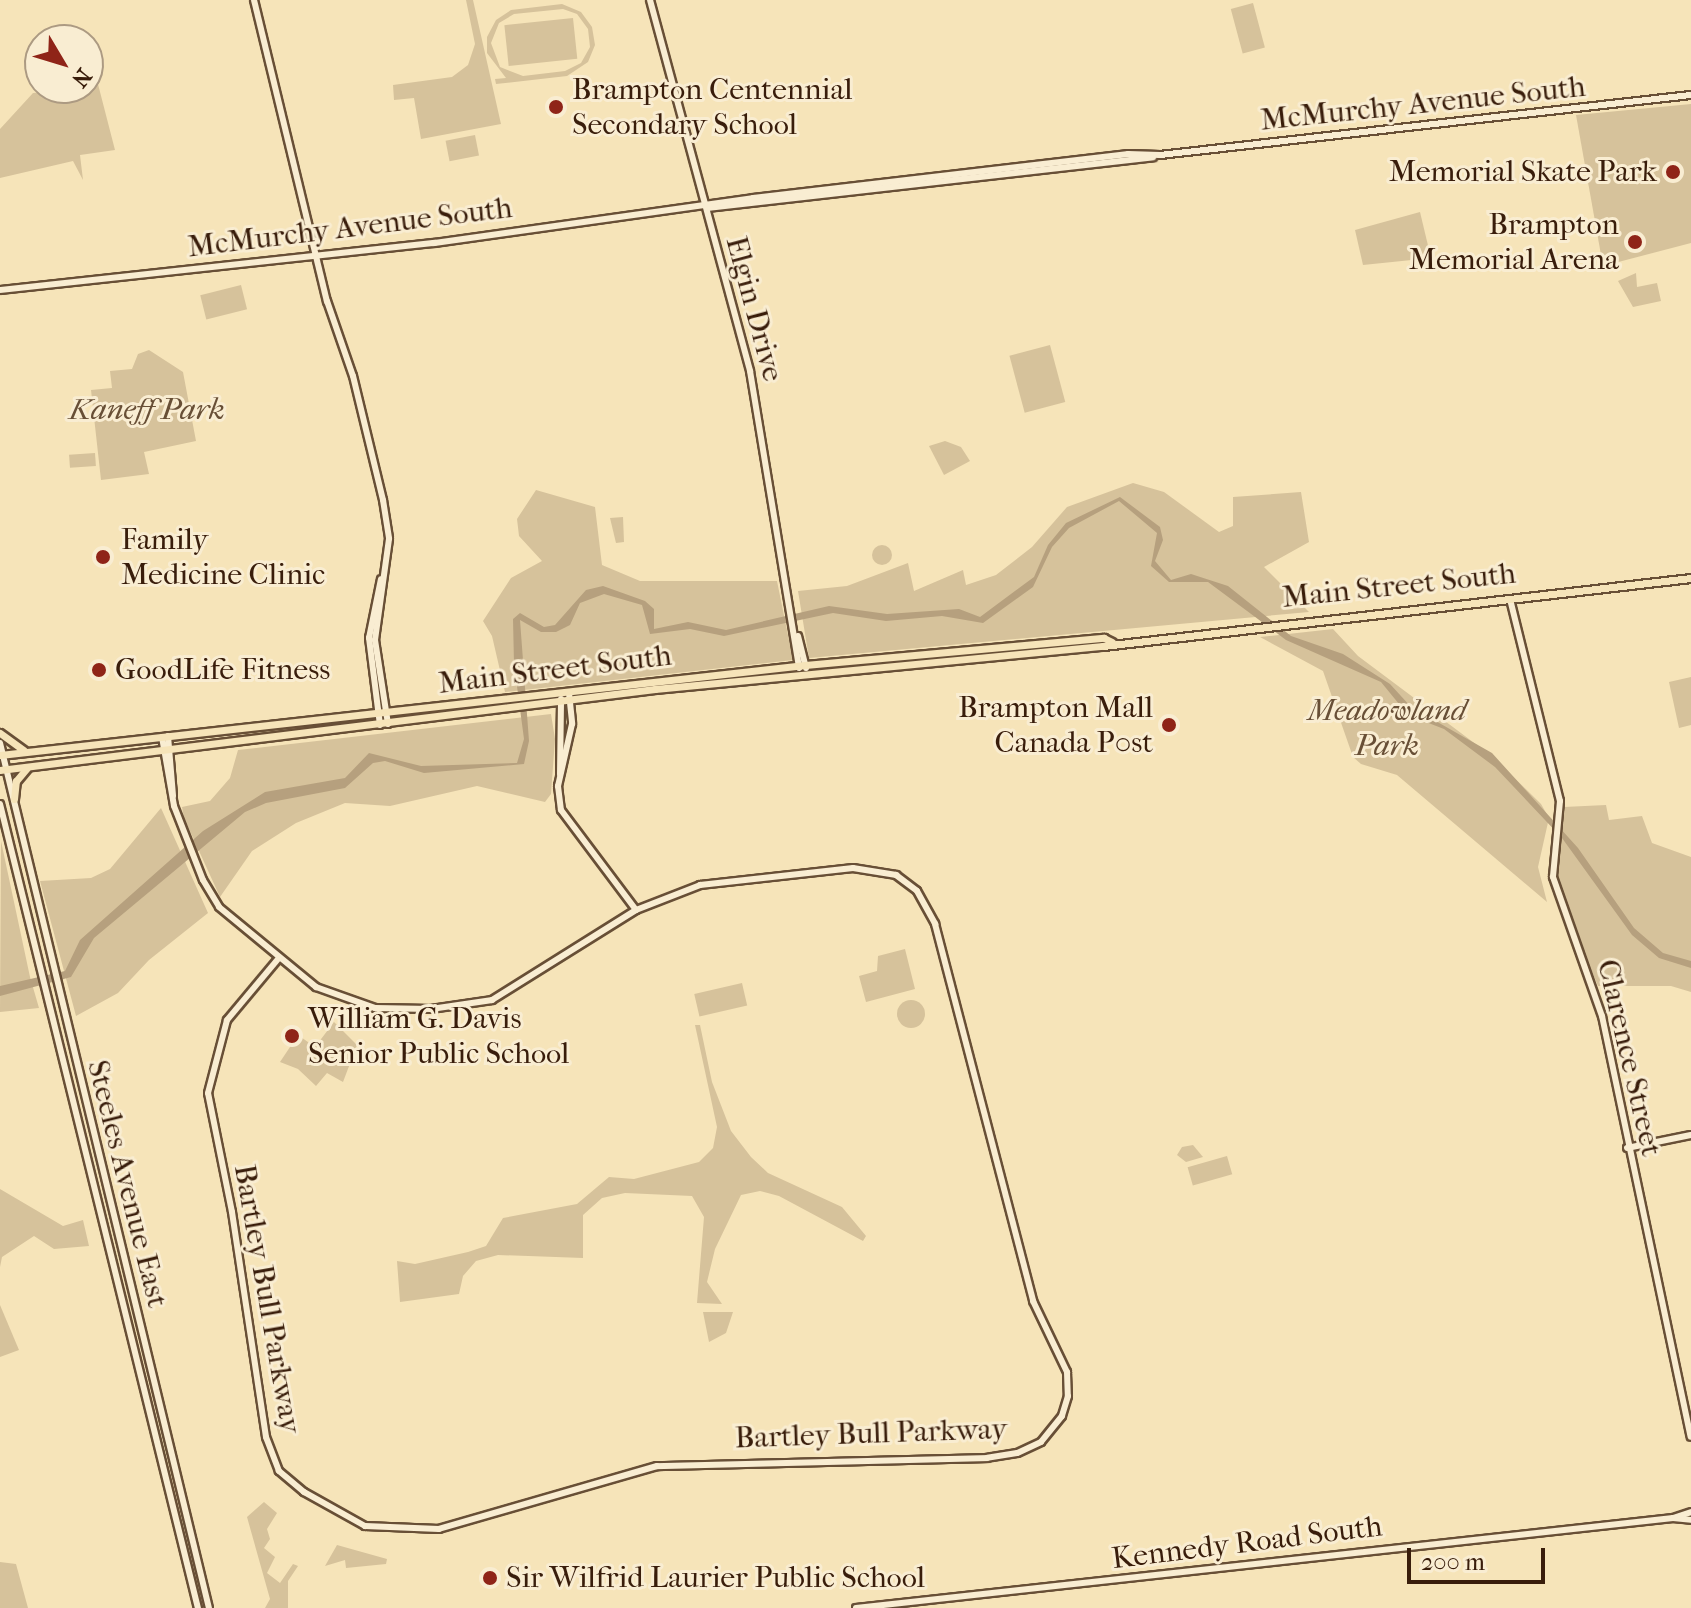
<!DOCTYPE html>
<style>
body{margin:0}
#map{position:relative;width:1691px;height:1608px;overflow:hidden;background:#f6e4b9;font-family:"IM FELL French Canon",serif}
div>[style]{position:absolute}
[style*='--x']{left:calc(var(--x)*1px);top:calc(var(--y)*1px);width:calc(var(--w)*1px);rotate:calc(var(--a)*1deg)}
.green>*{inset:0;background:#d6c29b;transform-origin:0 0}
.round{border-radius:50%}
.water>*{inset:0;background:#b6a07e}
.roads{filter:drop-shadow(2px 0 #684f36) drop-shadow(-2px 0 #684f36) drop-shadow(0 2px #684f36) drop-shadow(0 -2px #684f36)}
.tertiary>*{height:6px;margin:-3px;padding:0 3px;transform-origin:3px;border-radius:3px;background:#f9edd2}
.secondary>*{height:6px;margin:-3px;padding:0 3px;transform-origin:3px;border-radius:3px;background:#f9edd2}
.primary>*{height:7px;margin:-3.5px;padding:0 3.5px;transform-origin:3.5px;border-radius:3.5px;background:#f6e4b9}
.dots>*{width:22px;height:22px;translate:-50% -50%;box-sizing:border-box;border:4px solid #f9edd2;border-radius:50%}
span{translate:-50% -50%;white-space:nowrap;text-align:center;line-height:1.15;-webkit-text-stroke:6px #f9edd2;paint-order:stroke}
.poi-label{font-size:30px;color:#391d0b}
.left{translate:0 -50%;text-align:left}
.right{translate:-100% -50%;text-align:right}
.street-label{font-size:30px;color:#391d0b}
.park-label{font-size:30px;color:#684f36;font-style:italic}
.north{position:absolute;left:24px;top:24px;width:80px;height:80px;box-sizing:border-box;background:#f9edd2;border:2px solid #ac9a82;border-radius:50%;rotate:128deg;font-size:22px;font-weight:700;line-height:32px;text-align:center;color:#391d0b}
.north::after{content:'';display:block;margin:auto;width:28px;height:36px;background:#8f2418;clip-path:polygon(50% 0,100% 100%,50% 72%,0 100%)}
.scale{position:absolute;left:1407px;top:1548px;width:138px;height:36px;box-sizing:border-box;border:4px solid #391d0b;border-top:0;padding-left:10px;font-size:24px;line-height:28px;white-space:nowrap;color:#391d0b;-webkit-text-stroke:6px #f9edd2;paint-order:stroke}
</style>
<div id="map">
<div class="green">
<div style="clip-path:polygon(466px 0,473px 0,501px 124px,421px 139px,414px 98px,394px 100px,393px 85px,452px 77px,468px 65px,475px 44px)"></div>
<div style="left:1253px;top:3px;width:46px;height:23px;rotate:75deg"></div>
<div style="clip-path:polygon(evenodd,562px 4px,581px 12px,592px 27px,595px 45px,588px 62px,567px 76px,496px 84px,495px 79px,506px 78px,487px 53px,487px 37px,496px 20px,511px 10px,562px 4px,563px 9px,577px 14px,588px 29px,590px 47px,581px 63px,565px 71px,523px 76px,500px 67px,491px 43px,499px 23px,514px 14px,563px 9px)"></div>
<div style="left:573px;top:18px;width:41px;height:69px;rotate:84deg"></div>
<div style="clip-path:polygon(91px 57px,115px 150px,80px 155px,83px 180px,73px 161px,0 178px,0 129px,33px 93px,88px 88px)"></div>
<div style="clip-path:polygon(1691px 104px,1691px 243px,1603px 266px,1576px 115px)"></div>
<div style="left:475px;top:135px;width:21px;height:30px;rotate:79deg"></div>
<div style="clip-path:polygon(1420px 212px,1431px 258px,1363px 265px,1355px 230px)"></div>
<div style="clip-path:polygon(1636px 273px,1637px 287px,1657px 283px,1661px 301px,1633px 307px,1618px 281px)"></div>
<div style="left:241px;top:285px;width:25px;height:42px;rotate:76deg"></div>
<div style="left:1050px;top:345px;width:59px;height:42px;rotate:75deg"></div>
<div style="clip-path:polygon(149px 350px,183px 372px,196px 441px,144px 452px,149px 474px,101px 480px,91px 390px,112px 388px,110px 371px,132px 369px,138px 354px)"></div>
<div style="clip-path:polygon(945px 441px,961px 447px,970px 461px,944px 475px,929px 446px)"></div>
<div style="left:95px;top:453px;width:13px;height:26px;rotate:86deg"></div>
<div style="clip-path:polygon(1133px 483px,1164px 492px,1219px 532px,1233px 526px,1233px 497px,1301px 492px,1309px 542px,1264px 567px,1309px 612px,809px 658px,798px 591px,847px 586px,908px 563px,914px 591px,963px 570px,966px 585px,996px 575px,1032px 547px,1067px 507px)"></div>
<div style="clip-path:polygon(536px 490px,595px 507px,602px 565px,640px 581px,777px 581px,793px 660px,505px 692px,492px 636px,483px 621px,511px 578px,542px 561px,519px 536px,517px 519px)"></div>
<div style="clip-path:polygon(623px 517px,624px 542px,616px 543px,610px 518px)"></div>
<div class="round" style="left:872px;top:545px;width:20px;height:20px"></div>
<div style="clip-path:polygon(1333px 629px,1358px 656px,1493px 757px,1541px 804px,1549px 818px,1538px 867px,1547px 902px,1397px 775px,1361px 764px,1353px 757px,1323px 671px,1260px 637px)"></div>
<div style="clip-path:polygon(1691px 677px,1691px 725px,1679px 728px,1669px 682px)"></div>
<div style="clip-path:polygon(551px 714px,555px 739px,551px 794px,545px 802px,477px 786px,390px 806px,345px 803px,296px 823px,252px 851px,220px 897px,184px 818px,182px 807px,210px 801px,230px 778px,238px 750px)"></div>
<div style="clip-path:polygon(1606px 805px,1609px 820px,1642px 816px,1652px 843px,1691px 857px,1691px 992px,1671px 986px,1598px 986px,1566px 911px,1554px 871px,1555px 848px,1564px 807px)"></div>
<div style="clip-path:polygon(161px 808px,208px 913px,149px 960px,118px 993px,76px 1016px,40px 881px,91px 878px,110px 869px)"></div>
<div style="clip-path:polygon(1px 841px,30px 977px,39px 1008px,0 1012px)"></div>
<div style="clip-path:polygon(905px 949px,915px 989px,866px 1002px,859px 976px,877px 971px,878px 956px)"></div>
<div style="left:742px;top:983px;width:23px;height:49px;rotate:77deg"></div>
<div class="round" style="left:897px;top:1000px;width:28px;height:28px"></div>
<div style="clip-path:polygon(334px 1022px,357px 1045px,343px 1082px,327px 1073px,316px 1086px,298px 1069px,280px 1062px,298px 1035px,315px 1047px)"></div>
<div style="clip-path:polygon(695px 1025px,700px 1025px,712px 1082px,731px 1131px,751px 1157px,768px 1173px,842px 1207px,866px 1236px,863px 1241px,779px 1196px,760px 1191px,741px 1195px,715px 1249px,707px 1282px,722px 1304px,697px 1303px,704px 1217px,692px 1196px,625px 1193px,602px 1198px,583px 1215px,583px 1258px,498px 1255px,476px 1261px,463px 1276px,459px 1294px,400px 1302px,397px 1261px,415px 1264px,468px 1252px,486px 1246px,503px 1218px,577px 1204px,609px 1177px,634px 1179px,699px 1162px,713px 1148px,717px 1127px)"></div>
<div style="clip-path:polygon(1193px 1145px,1203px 1157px,1186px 1162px,1177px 1155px,1182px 1147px)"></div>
<div style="left:1227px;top:1156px;width:19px;height:41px;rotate:74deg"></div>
<div style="clip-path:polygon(0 1189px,63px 1226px,83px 1220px,89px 1246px,54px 1249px,34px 1236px,2px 1257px,0 1267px)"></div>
<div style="clip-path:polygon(0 1305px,19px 1350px,0 1357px)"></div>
<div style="clip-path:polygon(703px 1312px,733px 1312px,726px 1333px,709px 1342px)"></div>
<div style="clip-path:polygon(264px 1502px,277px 1513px,267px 1529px,270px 1539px,264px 1548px,275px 1557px,267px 1573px,280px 1583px,293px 1564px,298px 1566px,288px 1581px,288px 1608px,265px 1608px,270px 1599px,247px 1517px)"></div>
<div style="clip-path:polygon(337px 1545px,387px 1559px,386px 1564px,346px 1568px,345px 1560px,325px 1566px)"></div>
<div style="clip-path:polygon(0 1562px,16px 1564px,28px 1608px,0 1608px)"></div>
</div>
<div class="water">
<div style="clip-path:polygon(1120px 497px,1160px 527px,1163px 540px,1155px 561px,1171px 580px,1191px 574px,1228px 586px,1291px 636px,1343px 654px,1390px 684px,1411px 707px,1492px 753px,1578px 848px,1634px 928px,1663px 953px,1691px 961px,1691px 968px,1659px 958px,1632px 935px,1562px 838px,1495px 767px,1444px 729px,1408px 715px,1381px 682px,1286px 640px,1208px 582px,1169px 582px,1151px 566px,1157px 533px,1119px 501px,1069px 528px,1052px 547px,1033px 587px,983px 623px,942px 616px,886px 621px,833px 613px,724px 636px,690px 629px,650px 634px,642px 605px,604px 594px,580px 603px,570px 625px,556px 632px,541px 632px,520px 620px,529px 741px,524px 764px,424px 773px,385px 761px,373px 763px,345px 788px,266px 803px,245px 812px,94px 938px,71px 977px,0 996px,0 986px,65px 971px,80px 940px,203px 831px,265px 792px,345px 778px,369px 753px,421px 766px,517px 763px,524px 739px,514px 664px,513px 619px,520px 613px,544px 627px,555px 625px,586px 590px,603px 586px,645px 601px,654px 609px,654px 629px,688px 622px,726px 630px,829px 606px,887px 614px,959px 609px,980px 617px,1034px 577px,1048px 545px,1066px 523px)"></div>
</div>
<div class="roads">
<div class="tertiary">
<div style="--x:254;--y:0;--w:310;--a:76.4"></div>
<div style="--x:327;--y:301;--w:79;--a:70.9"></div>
<div style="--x:353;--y:376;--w:128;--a:76.4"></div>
<div style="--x:383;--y:500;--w:39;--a:81"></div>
<div style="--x:389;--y:539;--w:102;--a:97.9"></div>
<div style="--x:375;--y:640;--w:85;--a:81.2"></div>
<div style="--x:650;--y:0;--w:384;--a:74.9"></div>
<div style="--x:750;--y:371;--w:301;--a:80.6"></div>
<div style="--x:708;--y:208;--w:448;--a:-6.5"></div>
<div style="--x:0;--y:290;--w:437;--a:-6.2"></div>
<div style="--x:434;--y:243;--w:322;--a:-8"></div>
<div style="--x:753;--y:198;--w:378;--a:-6.7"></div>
<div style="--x:1128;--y:154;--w:32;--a:2"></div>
<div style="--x:1160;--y:155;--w:534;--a:-6.45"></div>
<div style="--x:1510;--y:599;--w:208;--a:76.1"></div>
<div style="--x:1560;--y:801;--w:76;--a:95.3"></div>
<div style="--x:1553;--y:877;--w:147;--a:70.6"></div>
<div style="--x:1602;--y:1016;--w:430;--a:78.1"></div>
<div style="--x:798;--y:636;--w:33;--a:76"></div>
<div style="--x:569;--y:693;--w:31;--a:84"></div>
<div style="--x:572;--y:724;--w:64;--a:102.7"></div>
<div style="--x:558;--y:786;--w:24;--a:83"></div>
<div style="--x:561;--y:810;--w:125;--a:53.1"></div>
<div style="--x:380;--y:725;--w:88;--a:-97.2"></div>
<div style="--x:369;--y:638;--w:60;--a:-78.5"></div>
<div style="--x:168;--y:736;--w:60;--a:85.2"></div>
<div style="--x:162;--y:737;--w:70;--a:80.1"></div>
<div style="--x:174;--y:806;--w:79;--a:68.6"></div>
<div style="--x:203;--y:880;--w:31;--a:59"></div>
<div style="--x:219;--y:907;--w:126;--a:39.5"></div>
<div style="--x:316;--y:987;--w:63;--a:19.6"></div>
<div style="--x:375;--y:1008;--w:56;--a:1"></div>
<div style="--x:431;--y:1009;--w:62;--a:-8.4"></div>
<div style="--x:492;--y:1000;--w:170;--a:-32"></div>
<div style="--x:636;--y:910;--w:69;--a:-21.3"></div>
<div style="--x:700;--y:885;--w:154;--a:-6.3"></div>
<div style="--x:853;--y:868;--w:44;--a:9.2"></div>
<div style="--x:896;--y:875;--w:26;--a:37"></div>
<div style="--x:917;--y:891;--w:38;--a:61"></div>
<div style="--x:935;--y:924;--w:390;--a:75.4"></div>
<div style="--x:1033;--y:1301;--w:79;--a:64.4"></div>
<div style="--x:1067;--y:1372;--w:24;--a:88"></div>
<div style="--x:1068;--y:1396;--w:21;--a:107"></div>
<div style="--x:1062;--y:1416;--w:33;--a:129"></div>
<div style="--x:1041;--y:1442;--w:26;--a:155"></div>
<div style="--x:1017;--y:1453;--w:30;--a:171"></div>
<div style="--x:987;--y:1458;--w:330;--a:178.6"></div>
<div style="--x:657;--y:1466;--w:227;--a:163.9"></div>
<div style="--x:439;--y:1529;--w:74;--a:-177.7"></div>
<div style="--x:365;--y:1526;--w:70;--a:-150.9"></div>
<div style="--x:304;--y:1492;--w:33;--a:-140"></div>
<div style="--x:279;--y:1471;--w:36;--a:-111"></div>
<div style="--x:266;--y:1437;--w:228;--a:-98.6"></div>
<div style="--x:232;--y:1212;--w:121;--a:-101.4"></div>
<div style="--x:208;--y:1093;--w:75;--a:-75.4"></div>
<div style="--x:227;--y:1020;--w:80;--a:-50.1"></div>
<div style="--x:560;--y:774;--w:75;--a:-89.2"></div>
<div style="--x:1627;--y:1148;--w:65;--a:-11.5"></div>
</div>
<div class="secondary">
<div style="--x:0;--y:743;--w:890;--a:76.42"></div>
<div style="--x:0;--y:804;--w:828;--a:76.17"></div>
<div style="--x:1673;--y:1518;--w:19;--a:-18"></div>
<div style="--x:856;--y:1608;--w:822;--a:-6.29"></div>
<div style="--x:1673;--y:1518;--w:18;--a:6"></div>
</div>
<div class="primary">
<div style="--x:0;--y:733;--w:29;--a:36"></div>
<div style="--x:0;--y:755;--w:810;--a:-6.38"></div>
<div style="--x:805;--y:665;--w:300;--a:-5.2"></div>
<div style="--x:1104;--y:638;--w:9;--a:27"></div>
<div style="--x:0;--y:770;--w:660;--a:-7.05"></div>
<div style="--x:655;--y:689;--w:450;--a:-5.5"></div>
<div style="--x:1103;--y:646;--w:592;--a:-6.6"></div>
<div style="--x:14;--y:799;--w:18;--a:-84"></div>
<div style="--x:16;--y:781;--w:17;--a:-50"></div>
</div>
</div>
<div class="dots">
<div style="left:556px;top:107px;background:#8f2418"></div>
<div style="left:1673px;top:172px;background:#8f2418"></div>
<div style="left:1635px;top:242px;background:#8f2418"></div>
<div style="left:103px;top:557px;background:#8f2418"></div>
<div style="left:99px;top:670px;background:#8f2418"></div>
<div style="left:1169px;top:725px;background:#8f2418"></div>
<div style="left:292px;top:1036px;background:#8f2418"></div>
<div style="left:490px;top:1578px;background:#8f2418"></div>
</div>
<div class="poi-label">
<span class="left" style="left:572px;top:107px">Brampton Centennial<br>Secondary School</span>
<span class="right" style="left:1657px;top:172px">Memorial Skate Park</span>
<span class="right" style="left:1619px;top:242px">Brampton<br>Memorial Arena</span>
<span class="left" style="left:121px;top:557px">Family<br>Medicine Clinic</span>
<span class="left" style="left:115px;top:670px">GoodLife Fitness</span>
<span class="right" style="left:1153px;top:725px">Brampton Mall<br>Canada P0st</span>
<span class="left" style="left:308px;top:1036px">William G. Davis<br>Senior Public School</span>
<span class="left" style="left:506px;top:1578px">Sir Wilfrid Laurier Public School</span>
</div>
<div class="street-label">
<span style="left:1423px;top:104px;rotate:-6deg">McMurchy Avenue South</span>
<span style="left:350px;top:228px;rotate:-7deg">McMurchy Avenue South</span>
<span style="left:754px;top:309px;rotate:75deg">Elgin Drive</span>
<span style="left:1399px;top:586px;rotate:-6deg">Main Street South</span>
<span style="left:555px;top:670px;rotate:-7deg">Main Street South</span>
<span style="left:1629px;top:1058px;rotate:77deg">Clarence Street</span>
<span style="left:127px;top:1184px;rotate:76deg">Steeles Avenue East</span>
<span style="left:267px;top:1299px;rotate:80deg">Bartley Bull Parkway</span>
<span style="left:871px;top:1434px;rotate:-2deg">Bartley Bull Parkway</span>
<span style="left:1247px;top:1543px;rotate:-7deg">Kennedy Road South</span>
</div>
<div class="park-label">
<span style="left:147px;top:410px">Kaneff Park</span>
<span style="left:1387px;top:728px">Meadowland<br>Park</span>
</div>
<div class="north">N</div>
<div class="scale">200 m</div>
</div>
